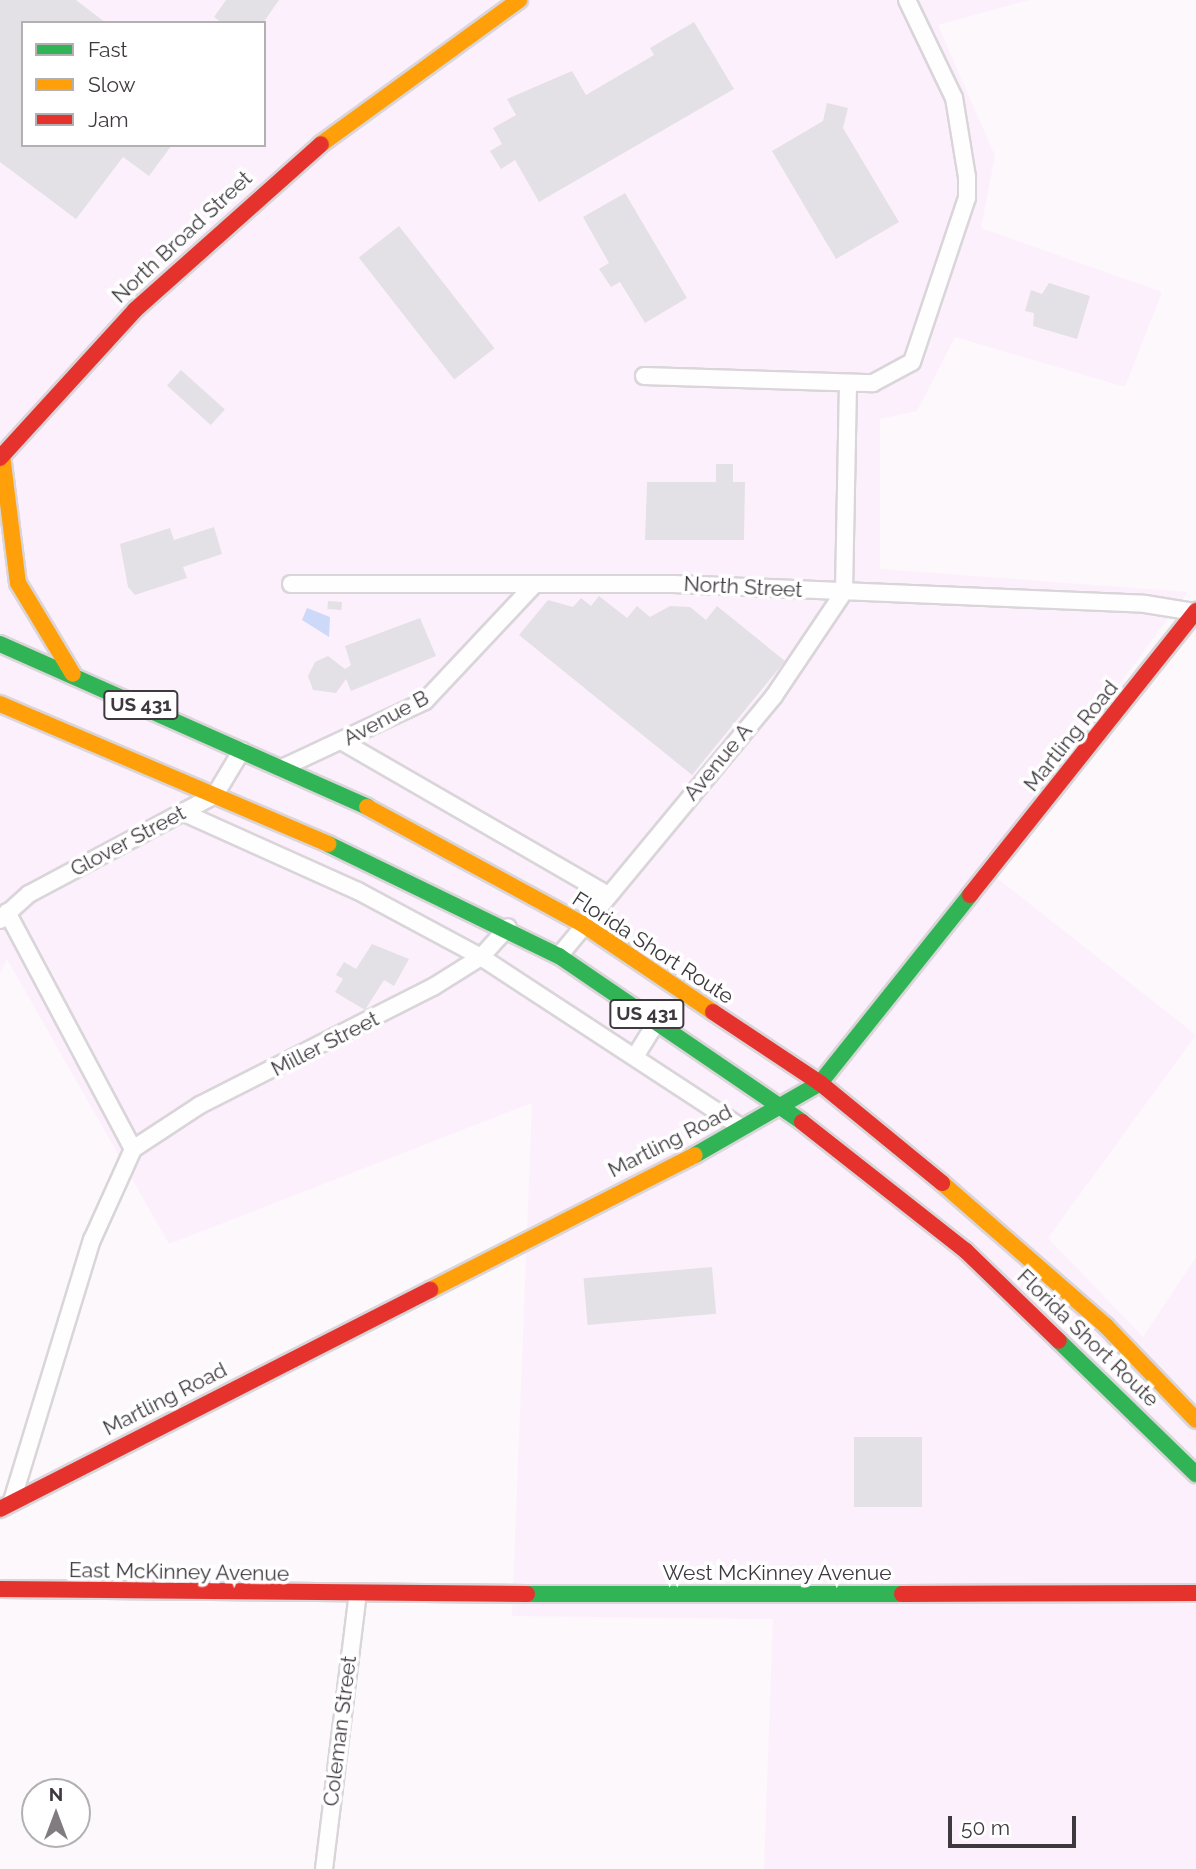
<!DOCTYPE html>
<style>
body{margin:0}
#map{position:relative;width:1196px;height:1869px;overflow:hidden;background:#fcf8fc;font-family:Raleway,sans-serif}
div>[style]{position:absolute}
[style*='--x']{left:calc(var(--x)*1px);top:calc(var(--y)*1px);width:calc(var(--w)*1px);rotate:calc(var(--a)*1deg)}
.built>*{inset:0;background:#fdf0fd}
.water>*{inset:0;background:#cdd9f9}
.building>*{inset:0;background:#e3e1e5;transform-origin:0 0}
.roads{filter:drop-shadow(2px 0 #d9d5d9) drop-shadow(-2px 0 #d9d5d9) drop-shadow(0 2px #d9d5d9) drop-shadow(0 -2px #d9d5d9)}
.street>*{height:16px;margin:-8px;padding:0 8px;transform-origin:8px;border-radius:8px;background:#fffeff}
.fast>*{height:16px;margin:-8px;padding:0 8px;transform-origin:8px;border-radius:8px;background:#30b455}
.slow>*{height:16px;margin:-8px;padding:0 8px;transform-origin:8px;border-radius:8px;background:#ff9f0a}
.jam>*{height:16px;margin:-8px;padding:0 8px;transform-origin:8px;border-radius:8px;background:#e5322d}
span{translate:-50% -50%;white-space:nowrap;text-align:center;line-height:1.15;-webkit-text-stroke:7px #fff;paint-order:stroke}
.shield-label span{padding:2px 5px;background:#fff;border:2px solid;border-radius:5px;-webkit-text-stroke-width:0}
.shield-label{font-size:19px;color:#3e393e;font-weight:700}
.street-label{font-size:21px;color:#3e393e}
.legend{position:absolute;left:21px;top:21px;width:245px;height:126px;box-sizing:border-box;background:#fff;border:2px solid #b2b0b2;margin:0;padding:9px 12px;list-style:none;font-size:21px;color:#3e393e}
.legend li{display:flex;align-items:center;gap:14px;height:35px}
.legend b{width:35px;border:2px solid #b2b0b2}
.north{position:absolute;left:21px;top:1778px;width:70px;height:70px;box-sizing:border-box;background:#fff;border:2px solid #b2b0b2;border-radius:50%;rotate:0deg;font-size:19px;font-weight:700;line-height:28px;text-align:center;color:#3e393e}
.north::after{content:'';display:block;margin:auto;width:24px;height:32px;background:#807c80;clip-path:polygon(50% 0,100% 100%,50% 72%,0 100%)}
.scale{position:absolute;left:948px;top:1816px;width:128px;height:32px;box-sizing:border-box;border:4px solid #3e393e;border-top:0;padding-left:9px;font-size:21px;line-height:24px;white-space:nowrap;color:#3e393e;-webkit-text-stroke:5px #fff;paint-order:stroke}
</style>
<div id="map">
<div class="built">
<div style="clip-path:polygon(evenodd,0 0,1029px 0,938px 25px,995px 156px,981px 228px,1162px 292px,1125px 387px,955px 337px,917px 411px,880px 419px,880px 569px,1188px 592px,983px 867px,1196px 1035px,1048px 1238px,1143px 1337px,1196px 1257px,1196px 1869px,764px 1869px,773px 1619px,512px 1616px,532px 1103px,169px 1244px,7px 959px,0 973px,0 0,23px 23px,264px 23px,264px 145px,23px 145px,23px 23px)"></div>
</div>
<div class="water">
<div style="clip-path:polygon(307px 608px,330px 617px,329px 637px,302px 620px)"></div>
</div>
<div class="building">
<div style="clip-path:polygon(0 0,76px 0,106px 23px,23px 23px,23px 145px,172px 145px,149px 176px,123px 157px,76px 219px,0 162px)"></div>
<div style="clip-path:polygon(226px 0,279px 0,263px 23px,222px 23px,214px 17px)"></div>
<div style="clip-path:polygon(694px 22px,734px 89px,539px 202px,515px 160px,501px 169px,490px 151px,502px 144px,493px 128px,516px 115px,507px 99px,572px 71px,586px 95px,654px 55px,650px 48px)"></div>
<div style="clip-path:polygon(827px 103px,848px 108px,843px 128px,899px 222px,836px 259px,772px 151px,823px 121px)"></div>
<div style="clip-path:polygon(625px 193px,687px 298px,645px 323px,620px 282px,611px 287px,599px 269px,609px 263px,583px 217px)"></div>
<div style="left:399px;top:226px;width:155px;height:51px;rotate:52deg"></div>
<div style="clip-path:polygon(1049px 283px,1090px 296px,1077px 339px,1033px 326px,1034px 313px,1025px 311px,1031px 290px,1042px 294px)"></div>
<div style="left:181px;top:370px;width:59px;height:21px;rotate:42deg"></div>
<div style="clip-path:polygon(716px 464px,733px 464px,733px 482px,745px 482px,744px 540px,645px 540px,647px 482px,716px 482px)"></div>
<div style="clip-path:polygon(214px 527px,222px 554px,183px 567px,187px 578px,135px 595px,128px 587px,120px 544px,170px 528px,174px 540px)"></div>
<div style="clip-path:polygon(599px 596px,627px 618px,637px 606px,650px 617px,670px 606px,690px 607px,706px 620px,717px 606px,785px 661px,692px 775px,519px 635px,548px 600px,573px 607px,581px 598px,591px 606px)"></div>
<div style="left:328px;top:601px;width:14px;height:8px;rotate:4deg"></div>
<div style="clip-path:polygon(420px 618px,436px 656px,351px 691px,346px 679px,336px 693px,313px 690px,308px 676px,315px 662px,328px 656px,345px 669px,351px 665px,345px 646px)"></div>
<div style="clip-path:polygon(372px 944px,409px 959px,394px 986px,384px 980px,365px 1010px,335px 992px,343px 979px,336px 975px,344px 962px,356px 969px)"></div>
<div style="left:712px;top:1267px;width:47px;height:129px;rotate:85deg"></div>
<div style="left:854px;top:1437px;width:68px;height:70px"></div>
</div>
<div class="roads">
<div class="street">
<div style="--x:644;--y:376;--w:229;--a:1.8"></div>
<div style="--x:873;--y:383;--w:44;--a:-28.3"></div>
<div style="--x:912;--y:362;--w:173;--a:-71.5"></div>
<div style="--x:967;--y:198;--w:21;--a:-90"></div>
<div style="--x:967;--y:177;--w:80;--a:-99.3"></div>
<div style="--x:954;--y:98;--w:109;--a:-115.6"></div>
<div style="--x:291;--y:584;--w:382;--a:0"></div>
<div style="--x:673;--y:584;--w:472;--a:2.4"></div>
<div style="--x:1145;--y:604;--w:51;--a:9.1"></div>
<div style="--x:343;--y:742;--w:302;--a:30"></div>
<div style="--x:282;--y:768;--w:158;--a:-25.1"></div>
<div style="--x:425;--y:701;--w:158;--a:-46.8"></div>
<div style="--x:182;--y:812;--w:193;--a:24.2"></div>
<div style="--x:358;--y:891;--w:140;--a:28.2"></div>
<div style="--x:481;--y:957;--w:312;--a:33.2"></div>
<div style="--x:7;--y:912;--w:268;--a:62"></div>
<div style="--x:0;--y:920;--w:39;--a:-42"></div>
<div style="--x:29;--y:894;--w:211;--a:-28"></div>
<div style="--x:215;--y:795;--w:52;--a:-59"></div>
<div style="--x:559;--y:956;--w:337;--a:-50.4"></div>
<div style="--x:774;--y:696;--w:125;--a:-56.1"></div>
<div style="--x:844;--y:592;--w:209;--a:-88.9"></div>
<div style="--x:636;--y:1055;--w:40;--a:-58"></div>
<div style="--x:12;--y:1501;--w:273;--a:-73"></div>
<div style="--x:92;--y:1240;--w:100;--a:-65.7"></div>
<div style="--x:133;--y:1149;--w:80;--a:-33.3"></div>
<div style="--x:200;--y:1105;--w:261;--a:-26.9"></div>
<div style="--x:433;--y:987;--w:57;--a:-32"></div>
<div style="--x:481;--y:957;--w:40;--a:-48"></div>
<div style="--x:324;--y:1869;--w:277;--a:-83"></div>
</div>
<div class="fast">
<div style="--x:0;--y:644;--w:402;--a:23.9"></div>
<div style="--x:328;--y:844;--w:257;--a:25.9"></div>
<div style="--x:559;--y:956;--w:294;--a:34.3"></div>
<div style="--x:695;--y:1155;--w:144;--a:-29.9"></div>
<div style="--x:820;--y:1083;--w:241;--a:-51.4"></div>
<div style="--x:1059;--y:1341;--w:191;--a:44.2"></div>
<div style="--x:527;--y:1594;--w:375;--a:0"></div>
</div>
<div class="slow">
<div style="--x:321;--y:144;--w:245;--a:-36"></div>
<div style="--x:2;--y:455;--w:129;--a:82.9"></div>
<div style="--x:18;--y:583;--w:106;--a:58.9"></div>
<div style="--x:0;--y:704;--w:357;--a:23.1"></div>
<div style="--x:367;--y:807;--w:243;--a:28.5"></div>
<div style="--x:581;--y:923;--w:159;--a:34"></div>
<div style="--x:942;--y:1183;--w:218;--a:41.1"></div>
<div style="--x:1106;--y:1326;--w:130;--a:46.2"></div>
<div style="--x:430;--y:1290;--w:297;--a:-27"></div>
</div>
<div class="jam">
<div style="--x:0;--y:458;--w:200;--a:-47.6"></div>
<div style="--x:135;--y:310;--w:249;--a:-41.7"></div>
<div style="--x:970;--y:895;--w:363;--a:-51.5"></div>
<div style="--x:713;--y:1012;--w:128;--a:33.6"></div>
<div style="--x:820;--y:1083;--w:158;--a:39.3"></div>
<div style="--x:802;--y:1122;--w:209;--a:38.2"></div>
<div style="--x:966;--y:1251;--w:129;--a:44.1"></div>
<div style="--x:0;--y:1509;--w:483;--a:-27"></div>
<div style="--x:0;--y:1589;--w:527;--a:0.54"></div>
<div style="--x:902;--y:1594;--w:294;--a:-0.2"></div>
</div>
</div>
<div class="shield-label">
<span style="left:141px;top:705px">US 431</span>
<span style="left:647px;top:1014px">US 431</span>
</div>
<div class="street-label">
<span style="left:182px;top:237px;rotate:-43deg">North Broad Street</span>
<span style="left:743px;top:587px;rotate:3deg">North Street</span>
<span style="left:386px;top:718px;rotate:-28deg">Avenue B</span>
<span style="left:1071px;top:736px;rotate:-51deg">Martling Road</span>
<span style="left:718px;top:762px;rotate:-50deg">Avenue A</span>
<span style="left:128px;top:841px;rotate:-28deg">Glover Street</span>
<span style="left:653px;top:948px;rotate:33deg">Florida Short Route</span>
<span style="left:325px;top:1044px;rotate:-27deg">Miller Street</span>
<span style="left:670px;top:1141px;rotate:-27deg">Martling Road</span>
<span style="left:1088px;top:1338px;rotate:44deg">Florida Short Route</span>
<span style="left:165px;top:1399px;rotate:-27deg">Martling Road</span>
<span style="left:179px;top:1572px;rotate:1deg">East McKinney Avenue</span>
<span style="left:777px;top:1573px">West McKinney Avenue</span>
<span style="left:340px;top:1731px;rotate:-83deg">Coleman Street</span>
</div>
<ul class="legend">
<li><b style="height:9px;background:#30b455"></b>Fast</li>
<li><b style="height:9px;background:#ff9f0a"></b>Slow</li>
<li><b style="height:9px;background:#e5322d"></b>Jam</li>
</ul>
<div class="north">N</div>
<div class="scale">50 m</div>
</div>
